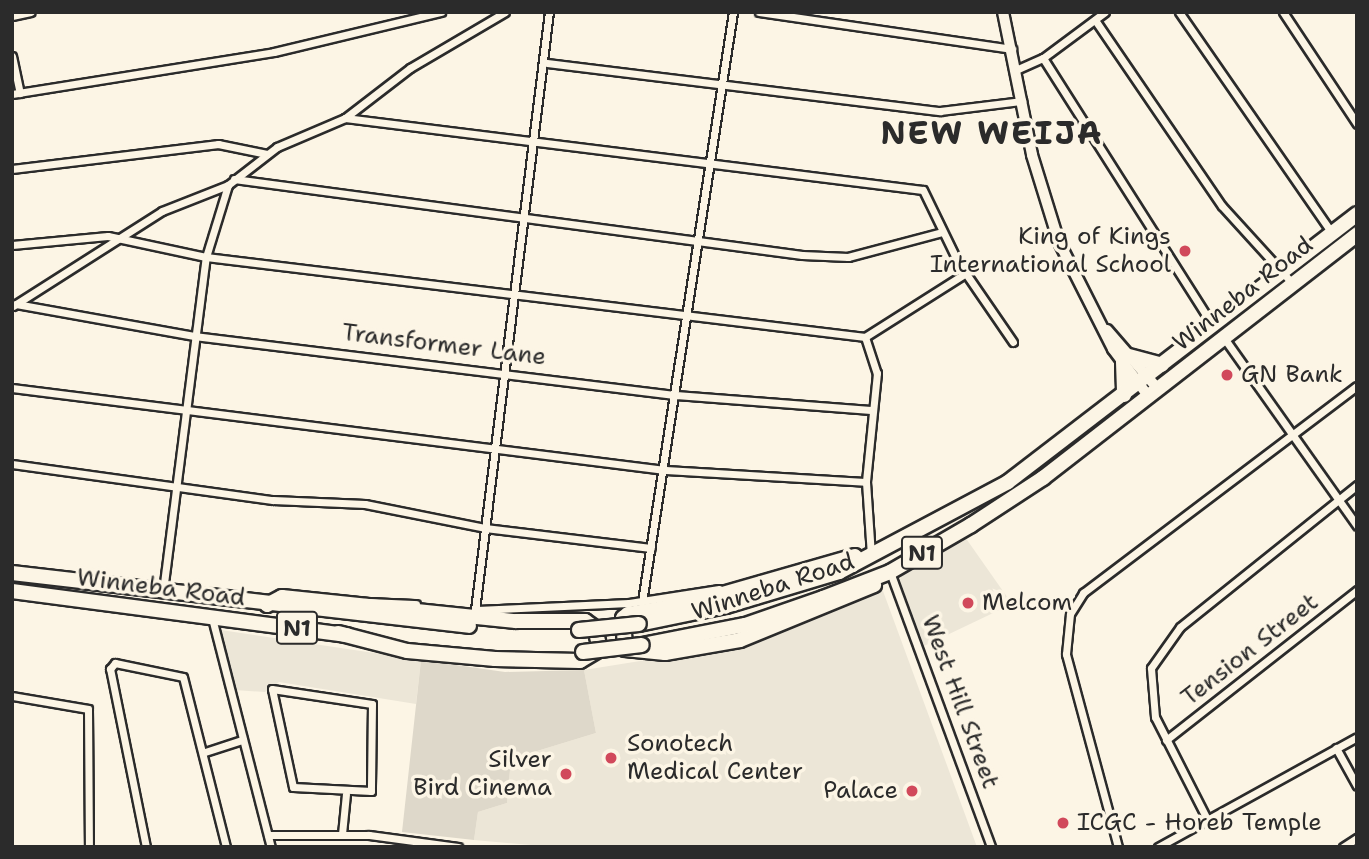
<!DOCTYPE html>
<style>
body{margin:0}
#map{position:relative;width:1369px;height:859px;overflow:hidden;background:#fcf5e5;font-family:"Shantell Sans",sans-serif}
div>[style]{position:absolute}
[style*='--x']{left:calc(var(--x)*1px);top:calc(var(--y)*1px);width:calc(var(--w)*1px);rotate:calc(var(--a)*1deg)}
.built>*{inset:0;background:#ece6d7}
.green>*{inset:0;background:#ded8ca}
.roads{filter:drop-shadow(2px 0 #2b2b2b) drop-shadow(-2px 0 #2b2b2b) drop-shadow(0 2px #2b2b2b) drop-shadow(0 -2px #2b2b2b)}
.street>*{height:7px;margin:-3.5px;padding:0 3.5px;transform-origin:3.5px;border-radius:3.5px;background:#fcf5e5}
.secondary>*{height:10px;margin:-5px;padding:0 5px;transform-origin:5px;border-radius:5px;background:#fcf5e5}
.highway>*{height:14px;margin:-7px;padding:0 7px;transform-origin:7px;border-radius:7px;background:#fcf5e5}
.bridges{filter:drop-shadow(2px 0 #2b2b2b) drop-shadow(-2px 0 #2b2b2b) drop-shadow(0 2px #2b2b2b) drop-shadow(0 -2px #2b2b2b)}
.highway-bridge>*{height:14px;margin:-7px;padding:0 7px;transform-origin:7px;border-radius:7px;background:#fcf5e5}
.dots>*{width:19px;height:19px;translate:-50% -50%;box-sizing:border-box;border:4px solid #fcf5e5;border-radius:50%}
span{translate:-50% -50%;white-space:nowrap;text-align:center;line-height:1.15;-webkit-text-stroke:7px #fcf5e5;paint-order:stroke}
.shield-label span{padding:2px 5px;background:#fcf5e5;border:2px solid;border-radius:5px;-webkit-text-stroke-width:0}
.shield-label{font-size:23px;color:#2b2b2b;font-weight:700}
.poi-label{font-size:24px;color:#2b2b2b}
.right{translate:-100% -50%;text-align:right}
.left{translate:0 -50%;text-align:left}
.street-label{font-size:24px;color:#2b2b2b}
.district-label{font-size:32px;color:#2b2b2b;font-weight:700;letter-spacing:2px}
.frame{position:absolute;inset:0;border:14px solid #2b2b2b;pointer-events:none}
</style>
<div id="map">
<div class="built">
<div style="clip-path:polygon(965px 537px,1012px 604px,924px 646px,899px 583px,902px 573px)"></div>
<div style="clip-path:polygon(883px 591px,977px 847px,554px 847px,474px 840px,478px 812px,507px 803px,511px 759px,596px 733px,584px 670px,715px 649px)"></div>
<div style="clip-path:polygon(221px 630px,421px 660px,416px 704px,279px 682px,265px 692px,234px 690px)"></div>
</div>
<div class="green">
<div style="clip-path:polygon(421px 660px,505px 672px,584px 670px,596px 733px,511px 759px,507px 803px,478px 812px,474px 840px,402px 832px)"></div>
</div>
<div class="roads">
<div class="street">
<div style="--x:759;--y:12;--w:256;--a:8.3"></div>
<div style="--x:1179;--y:12;--w:269;--a:55.3"></div>
<div style="--x:1283;--y:12;--w:134;--a:56.5"></div>
<div style="--x:12;--y:16;--w:19;--a:-12"></div>
<div style="--x:1095;--y:20;--w:225;--a:55.7"></div>
<div style="--x:1222;--y:206;--w:104;--a:47.7"></div>
<div style="--x:12;--y:56;--w:38;--a:78"></div>
<div style="--x:1043;--y:58;--w:317;--a:57.6"></div>
<div style="--x:547;--y:63;--w:396;--a:7"></div>
<div style="--x:940;--y:111;--w:83;--a:-7"></div>
<div style="--x:1018;--y:69;--w:27;--a:-24"></div>
<div style="--x:1043;--y:58;--w:77;--a:-36.6"></div>
<div style="--x:12;--y:94;--w:265;--a:-9.1"></div>
<div style="--x:274;--y:52;--w:172;--a:-13.5"></div>
<div style="--x:345;--y:118;--w:582;--a:7.1"></div>
<div style="--x:923;--y:190;--w:80;--a:64.1"></div>
<div style="--x:958;--y:262;--w:97;--a:55.5"></div>
<div style="--x:12;--y:169;--w:208;--a:-6.9"></div>
<div style="--x:218;--y:144;--w:50;--a:11.5"></div>
<div style="--x:234;--y:179;--w:573;--a:7.62"></div>
<div style="--x:802;--y:255;--w:46;--a:2.5"></div>
<div style="--x:848;--y:257;--w:97;--a:-14.9"></div>
<div style="--x:12;--y:245;--w:96;--a:-5.4"></div>
<div style="--x:108;--y:236;--w:100;--a:12.1"></div>
<div style="--x:206;--y:257;--w:664;--a:6.92"></div>
<div style="--x:865;--y:337;--w:120;--a:-32.4"></div>
<div style="--x:16;--y:304;--w:181;--a:10.2"></div>
<div style="--x:194;--y:336;--w:486;--a:7"></div>
<div style="--x:676;--y:395;--w:195;--a:4.4"></div>
<div style="--x:13;--y:306;--w:177;--a:-32.5"></div>
<div style="--x:162;--y:211;--w:71;--a:-21.5"></div>
<div style="--x:228;--y:185;--w:62;--a:-37.8"></div>
<div style="--x:277;--y:147;--w:74;--a:-23.1"></div>
<div style="--x:345;--y:118;--w:82;--a:-37.6"></div>
<div style="--x:410;--y:68;--w:110;--a:-30.5"></div>
<div style="--x:865;--y:337;--w:38;--a:72"></div>
<div style="--x:877;--y:373;--w:110;--a:95.8"></div>
<div style="--x:866;--y:482;--w:74;--a:86.1"></div>
<div style="--x:1224;--y:338;--w:230;--a:54.7"></div>
<div style="--x:12;--y:388;--w:658;--a:7.16"></div>
<div style="--x:665;--y:470;--w:201;--a:3.4"></div>
<div style="--x:12;--y:464;--w:263;--a:7.9"></div>
<div style="--x:273;--y:500;--w:92;--a:2.5"></div>
<div style="--x:365;--y:504;--w:122;--a:11.3"></div>
<div style="--x:485;--y:528;--w:167;--a:6.9"></div>
<div style="--x:890;--y:572;--w:293;--a:69.8"></div>
<div style="--x:163;--y:591;--w:337;--a:-82.7"></div>
<div style="--x:206;--y:257;--w:75;--a:-73"></div>
<div style="--x:366;--y:602;--w:50;--a:2.3"></div>
<div style="--x:642;--y:602;--w:597;--a:-81.23"></div>
<div style="--x:475;--y:610;--w:603;--a:-82.95"></div>
<div style="--x:477;--y:610;--w:152;--a:-2.6"></div>
<div style="--x:629;--y:603;--w:91;--a:-8.8"></div>
<div style="--x:212;--y:618;--w:236;--a:75.6"></div>
<div style="--x:272;--y:689;--w:101;--a:8.5"></div>
<div style="--x:372;--y:704;--w:87;--a:90.7"></div>
<div style="--x:371;--y:791;--w:78;--a:-177.1"></div>
<div style="--x:293;--y:787;--w:100;--a:-102.1"></div>
<div style="--x:12;--y:696;--w:77;--a:9.7"></div>
<div style="--x:88;--y:709;--w:138;--a:89.6"></div>
<div style="--x:1166;--y:740;--w:243;--a:-38.1"></div>
<div style="--x:1336;--y:748;--w:43;--a:61.1"></div>
<div style="--x:205;--y:752;--w:40;--a:-18"></div>
<div style="--x:1207;--y:819;--w:114;--a:-117"></div>
<div style="--x:1155;--y:717;--w:49;--a:-94.7"></div>
<div style="--x:1151;--y:668;--w:50;--a:-54.7"></div>
<div style="--x:1180;--y:627;--w:227;--a:-38.7"></div>
<div style="--x:342;--y:834;--w:40;--a:-84.3"></div>
<div style="--x:268;--y:835;--w:101;--a:0"></div>
<div style="--x:369;--y:835;--w:90;--a:7.7"></div>
<div style="--x:146;--y:847;--w:182;--a:-101.4"></div>
<div style="--x:110;--y:669;--w:8;--a:-50"></div>
<div style="--x:115;--y:663;--w:69;--a:11.6"></div>
<div style="--x:183;--y:677;--w:175;--a:75.8"></div>
<div style="--x:1118;--y:847;--w:200;--a:-105.1"></div>
<div style="--x:1066;--y:654;--w:40;--a:-84.3"></div>
<div style="--x:1070;--y:614;--w:25;--a:-58"></div>
<div style="--x:1083;--y:593;--w:343;--a:-37.1"></div>
<div style="--x:1158;--y:847;--w:227;--a:-28.9"></div>
<div style="--x:1343;--y:847;--w:17;--a:-33"></div>
</div>
<div class="secondary">
<div style="--x:1003;--y:12;--w:146;--a:78.5"></div>
<div style="--x:1032;--y:155;--w:91;--a:72.8"></div>
<div style="--x:1059;--y:242;--w:120;--a:63.2"></div>
<div style="--x:1113;--y:349;--w:60;--a:53.1"></div>
<div style="--x:1107;--y:330;--w:78;--a:49.2"></div>
</div>
<div class="highway">
<div style="--x:1129;--y:356;--w:34;--a:15"></div>
<div style="--x:1123;--y:362;--w:33;--a:88"></div>
<div style="--x:855;--y:556;--w:174;--a:164"></div>
<div style="--x:688;--y:604;--w:61;--a:170.5"></div>
<div style="--x:628;--y:614;--w:6;--a:141"></div>
<div style="--x:623;--y:618;--w:31;--a:86"></div>
<div style="--x:625;--y:649;--w:40;--a:5.7"></div>
<div style="--x:665;--y:653;--w:76;--a:-9.8"></div>
<div style="--x:740;--y:640;--w:145;--a:-22.3"></div>
<div style="--x:12;--y:573;--w:460;--a:6.6"></div>
<div style="--x:12;--y:591;--w:338;--a:7.5"></div>
<div style="--x:267;--y:605;--w:17;--a:-28"></div>
<div style="--x:282;--y:597;--w:235;--a:5.9"></div>
<div style="--x:516;--y:621;--w:69;--a:0"></div>
<div style="--x:585;--y:621;--w:12;--a:35"></div>
<div style="--x:595;--y:628;--w:22;--a:77"></div>
<div style="--x:600;--y:649;--w:23;--a:149"></div>
<div style="--x:580;--y:661;--w:85;--a:-178.7"></div>
<div style="--x:495;--y:659;--w:88;--a:-174.8"></div>
<div style="--x:407;--y:651;--w:71;--a:-165.4"></div>
<div style="--x:639;--y:624;--w:89;--a:-11.7"></div>
<div style="--x:726;--y:606;--w:118;--a:-16.7"></div>
<div style="--x:839;--y:572;--w:191;--a:-28"></div>
<div style="--x:1008;--y:482;--w:440;--a:-37.5"></div>
<div style="--x:642;--y:645;--w:105;--a:-11"></div>
<div style="--x:745;--y:625;--w:83;--a:-19.1"></div>
<div style="--x:823;--y:598;--w:72;--a:-21.2"></div>
<div style="--x:890;--y:572;--w:94;--a:-30.1"></div>
<div style="--x:971;--y:525;--w:86;--a:-33.1"></div>
<div style="--x:1043;--y:478;--w:398;--a:-37.8"></div>
</div>
</div>
<div class="bridges">
<div class="highway-bridge">
<div style="--x:579;--y:630;--w:60;--a:-5.7"></div>
<div style="--x:583;--y:652;--w:59;--a:-6.8"></div>
</div>
</div>
<div class="dots">
<div style="left:1185px;top:251px;background:#d1495b"></div>
<div style="left:1227px;top:375px;background:#d1495b"></div>
<div style="left:968px;top:603px;background:#d1495b"></div>
<div style="left:611px;top:758px;background:#d1495b"></div>
<div style="left:566px;top:774px;background:#d1495b"></div>
<div style="left:912px;top:791px;background:#d1495b"></div>
<div style="left:1063px;top:823px;background:#d1495b"></div>
</div>
<div class="shield-label">
<span style="left:922px;top:553px">N1</span>
<span style="left:297px;top:628px">N1</span>
</div>
<div class="poi-label">
<span class="right" style="left:1171px;top:251px">King of Kings<br>International School</span>
<span class="left" style="left:1241px;top:375px">GN Bank</span>
<span class="left" style="left:982px;top:603px">Melcom</span>
<span class="left" style="left:627px;top:758px">Sonotech<br>Medical Center</span>
<span class="right" style="left:552px;top:774px">Silver<br>Bird Cinema</span>
<span class="right" style="left:898px;top:791px">Palace</span>
<span class="left" style="left:1077px;top:823px">ICGC - Horeb Temple</span>
</div>
<div class="street-label">
<span style="left:1243px;top:294px;rotate:-38deg">Winneba Road</span>
<span style="left:444px;top:345px;rotate:7deg">Transformer Lane</span>
<span style="left:773px;top:587px;rotate:-18deg">Winneba Road</span>
<span style="left:161px;top:588px;rotate:7deg">Winneba Road</span>
<span style="left:1250px;top:650px;rotate:-38deg">Tension Street</span>
<span style="left:960px;top:702px;rotate:70deg">West Hill Street</span>
</div>
<div class="district-label">
<span style="left:992px;top:133px">NEW WEIJA</span>
</div>
<div class="frame"></div>
</div>
